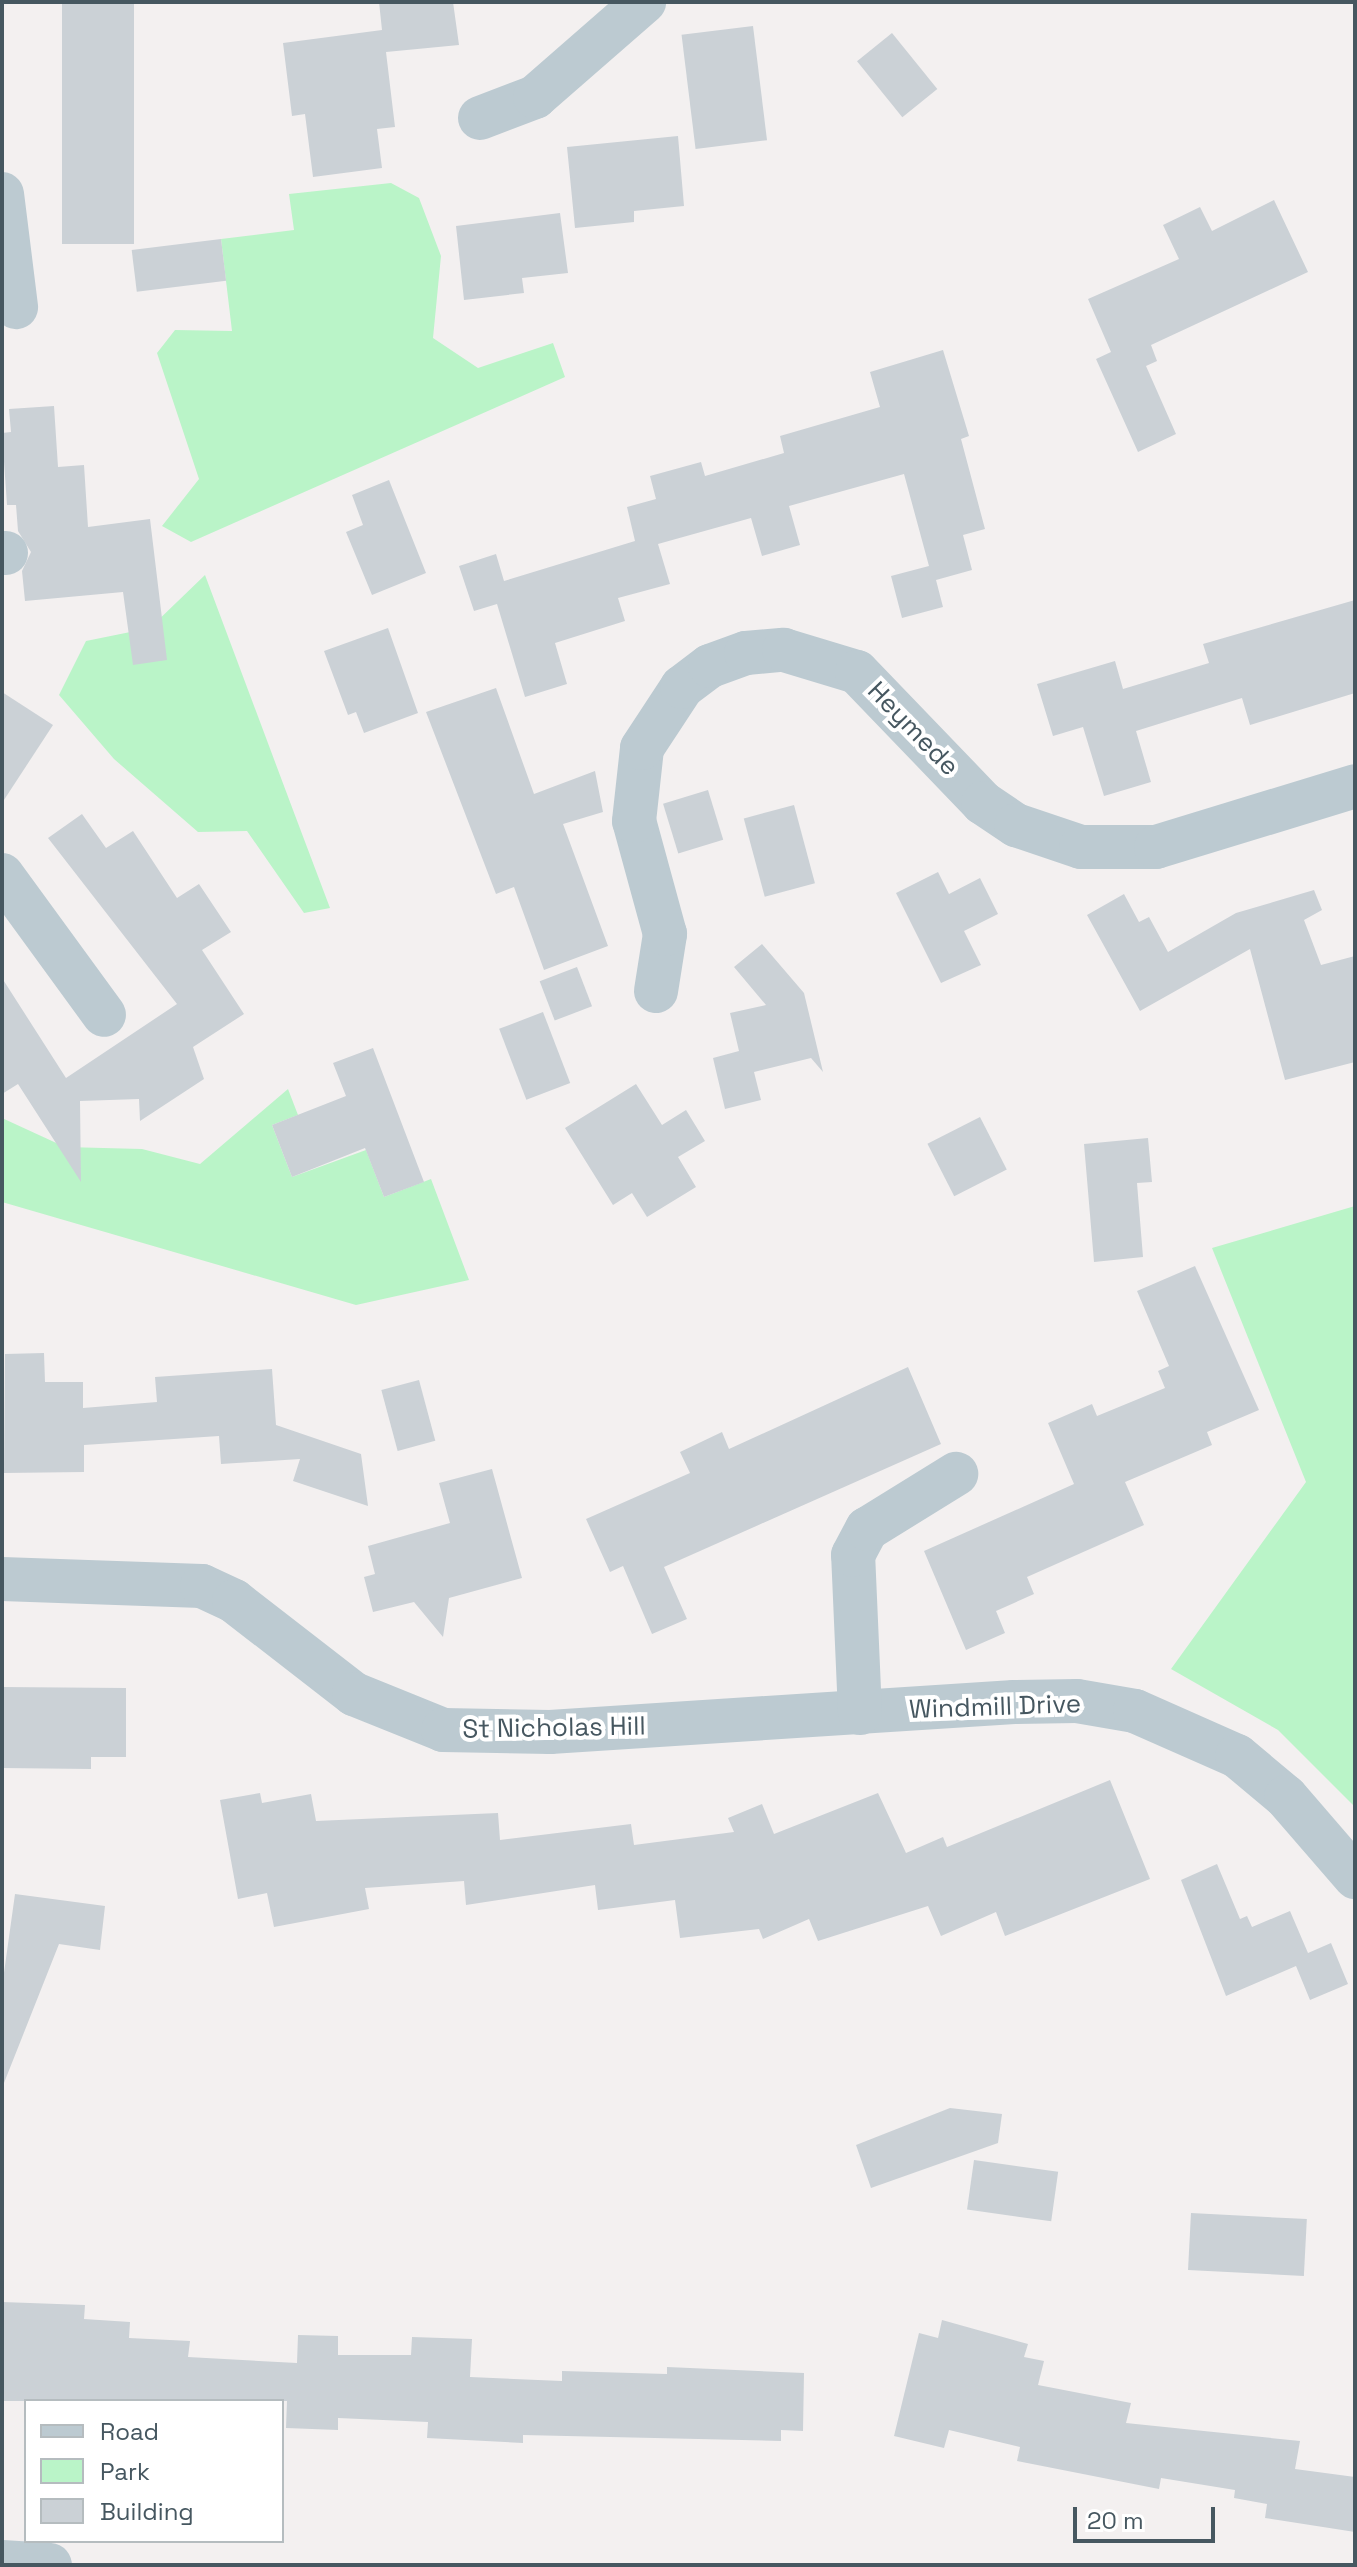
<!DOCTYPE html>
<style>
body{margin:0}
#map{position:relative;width:1357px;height:2567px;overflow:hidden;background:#f3f0f0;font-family:"Space Grotesk",sans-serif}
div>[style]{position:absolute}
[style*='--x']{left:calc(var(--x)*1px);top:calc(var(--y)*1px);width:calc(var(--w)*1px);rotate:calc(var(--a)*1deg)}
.green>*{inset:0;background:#baf4c8}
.building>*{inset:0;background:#cbd1d6;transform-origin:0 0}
.minor>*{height:44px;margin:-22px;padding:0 22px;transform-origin:22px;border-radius:22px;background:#bccad1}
span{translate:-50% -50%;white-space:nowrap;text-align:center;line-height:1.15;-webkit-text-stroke:8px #fff;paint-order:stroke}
.street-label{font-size:26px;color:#465760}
.frame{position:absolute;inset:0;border:4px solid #465760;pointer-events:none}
.legend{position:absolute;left:24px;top:2399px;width:260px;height:144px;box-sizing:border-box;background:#fff;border:2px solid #b5bcbf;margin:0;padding:10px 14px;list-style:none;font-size:24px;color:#465760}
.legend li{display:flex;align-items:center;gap:16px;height:40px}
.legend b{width:40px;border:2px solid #b5bcbf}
.scale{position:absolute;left:1073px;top:2507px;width:142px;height:36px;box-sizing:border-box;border:4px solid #465760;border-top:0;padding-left:10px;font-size:24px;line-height:28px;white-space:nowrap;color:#465760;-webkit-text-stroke:6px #fff;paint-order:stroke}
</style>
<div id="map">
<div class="green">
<div style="clip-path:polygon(391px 183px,419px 198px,441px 256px,433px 338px,478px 368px,553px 343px,565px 377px,191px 542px,162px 526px,199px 479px,157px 353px,175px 330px,232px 331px,221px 239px,294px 230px,289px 194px)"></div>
<div style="clip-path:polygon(205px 575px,293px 810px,330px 908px,304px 913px,247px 831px,198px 832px,114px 759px,59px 695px,86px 641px,150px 628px)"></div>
<div style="clip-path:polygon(288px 1089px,298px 1115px,272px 1125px,292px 1177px,366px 1150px,384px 1197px,431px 1179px,469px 1280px,356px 1305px,2px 1202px,2px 1118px,65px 1147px,142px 1149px,200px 1164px)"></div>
<div style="clip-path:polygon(1355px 1206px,1355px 1807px,1278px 1730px,1171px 1669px,1306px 1482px,1212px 1248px)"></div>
</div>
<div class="building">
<div style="left:62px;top:2px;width:72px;height:242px"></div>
<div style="clip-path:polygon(379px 2px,453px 2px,459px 45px,386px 52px,395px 127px,377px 129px,382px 168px,313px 177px,305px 114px,292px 116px,283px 43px,382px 30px)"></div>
<div style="left:753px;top:26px;width:115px;height:72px;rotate:83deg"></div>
<div style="left:892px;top:33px;width:72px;height:45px;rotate:51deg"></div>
<div style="clip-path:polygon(678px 136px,684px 206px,634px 211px,634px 222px,575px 228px,567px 147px)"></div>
<div style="clip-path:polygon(1274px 200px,1308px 272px,1151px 345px,1157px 361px,1146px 366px,1176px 434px,1138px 452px,1096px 359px,1111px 352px,1088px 299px,1179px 259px,1163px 225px,1200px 207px,1212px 231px)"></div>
<div style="clip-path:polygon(560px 213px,568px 273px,522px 278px,524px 293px,464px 300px,456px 226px)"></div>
<div style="left:221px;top:239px;width:42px;height:90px;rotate:83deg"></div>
<div style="clip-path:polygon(943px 350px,969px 436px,961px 439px,985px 529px,963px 535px,972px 570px,936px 580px,943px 607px,902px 618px,891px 576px,929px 566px,904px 474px,789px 506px,800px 545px,762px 556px,751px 518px,658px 544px,670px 584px,618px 598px,625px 621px,555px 643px,567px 684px,525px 697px,497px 604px,474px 611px,459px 566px,496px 554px,504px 581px,635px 541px,627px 507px,656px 499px,650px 476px,701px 462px,705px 476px,784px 453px,780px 436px,880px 407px,870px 372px)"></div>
<div style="clip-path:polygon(54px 406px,58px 467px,84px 465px,88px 527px,150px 519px,167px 660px,133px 665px,123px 592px,25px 601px,22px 571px,31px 552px,18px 531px,16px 505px,7px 505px,2px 433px,11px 432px,9px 409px)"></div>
<div style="clip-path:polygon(389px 480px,426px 573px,372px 595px,346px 532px,363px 525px,352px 495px)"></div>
<div style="clip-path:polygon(1355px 600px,1355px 693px,1250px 725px,1242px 698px,1136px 731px,1151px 782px,1104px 796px,1083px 727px,1053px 736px,1037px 684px,1115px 661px,1123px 689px,1209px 663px,1203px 644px)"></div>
<div style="clip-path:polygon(388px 628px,418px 713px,364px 733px,356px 712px,348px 715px,324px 651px)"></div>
<div style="clip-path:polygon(496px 688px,534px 794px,595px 771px,603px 812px,563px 824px,608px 946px,544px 970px,514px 887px,496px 894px,426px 712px)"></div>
<div style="clip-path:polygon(2px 692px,53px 725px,2px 803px)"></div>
<div style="left:708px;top:790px;width:52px;height:47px;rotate:73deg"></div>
<div style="left:794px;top:805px;width:81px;height:52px;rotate:75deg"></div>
<div style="clip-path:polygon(82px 814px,106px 848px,133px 831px,177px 898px,199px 884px,231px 932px,202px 950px,244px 1014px,193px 1047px,204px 1079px,140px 1121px,139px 1099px,80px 1101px,81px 1182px,18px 1084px,2px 1094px,2px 978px,66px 1078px,177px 1004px,48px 838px)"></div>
<div style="clip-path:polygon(938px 872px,949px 894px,980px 878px,998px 914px,964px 931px,981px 965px,941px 983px,896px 893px)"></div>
<div style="clip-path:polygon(1314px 890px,1322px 910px,1304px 920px,1321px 965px,1355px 956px,1355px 1062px,1285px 1080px,1250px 949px,1140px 1011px,1087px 915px,1124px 894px,1139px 922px,1149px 917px,1168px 952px,1236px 913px)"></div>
<div style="clip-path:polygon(762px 944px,804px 993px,823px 1072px,811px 1058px,754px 1072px,761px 1100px,725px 1109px,713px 1058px,739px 1051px,730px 1013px,766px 1005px,734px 967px)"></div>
<div style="left:577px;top:967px;width:42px;height:40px;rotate:69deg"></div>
<div style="left:543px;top:1012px;width:76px;height:47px;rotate:69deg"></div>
<div style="clip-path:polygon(373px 1048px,424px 1182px,384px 1197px,365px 1148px,292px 1177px,272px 1125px,346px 1096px,333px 1063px)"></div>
<div style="clip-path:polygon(636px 1084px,662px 1125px,686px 1110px,705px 1141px,678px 1157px,696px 1187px,647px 1217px,632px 1193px,613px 1205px,565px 1128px)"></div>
<div style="left:980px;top:1117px;width:59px;height:59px;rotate:63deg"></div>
<div style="clip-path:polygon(1148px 1138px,1152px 1182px,1137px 1183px,1143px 1257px,1094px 1262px,1084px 1144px)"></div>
<div style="clip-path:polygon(1195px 1266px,1259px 1410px,1207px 1432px,1212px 1445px,1125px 1482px,1144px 1525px,1027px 1577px,1034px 1594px,996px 1611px,1005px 1633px,966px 1650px,924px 1551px,1074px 1484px,1048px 1423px,1092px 1404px,1097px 1416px,1165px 1388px,1158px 1371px,1169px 1366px,1137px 1291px)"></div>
<div style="clip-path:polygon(44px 1353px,45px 1382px,83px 1382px,83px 1408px,157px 1402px,155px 1377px,272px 1369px,276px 1425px,361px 1454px,368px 1506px,293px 1481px,300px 1459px,221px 1464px,219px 1436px,84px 1445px,84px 1472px,4px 1473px,5px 1354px)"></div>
<div style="clip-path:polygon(908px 1367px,941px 1444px,664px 1567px,687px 1619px,652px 1634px,623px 1566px,610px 1572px,586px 1519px,690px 1473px,680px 1452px,722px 1432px,729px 1449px)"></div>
<div style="left:419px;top:1380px;width:63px;height:39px;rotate:75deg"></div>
<div style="clip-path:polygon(492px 1469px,522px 1578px,449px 1598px,443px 1637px,414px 1602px,373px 1612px,364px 1577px,375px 1574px,368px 1546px,450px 1523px,439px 1483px)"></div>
<div style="clip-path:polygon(2px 1687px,126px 1688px,126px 1757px,91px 1757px,91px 1769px,2px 1768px)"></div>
<div style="clip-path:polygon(1110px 1780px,1150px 1879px,1005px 1936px,996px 1912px,941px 1936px,928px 1906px,818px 1941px,809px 1919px,763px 1939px,759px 1929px,680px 1938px,675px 1900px,598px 1910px,595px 1885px,466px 1905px,464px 1881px,365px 1888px,369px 1909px,274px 1927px,267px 1893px,238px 1899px,220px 1800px,260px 1793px,262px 1803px,311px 1794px,316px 1821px,498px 1813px,500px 1840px,631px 1824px,634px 1845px,734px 1832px,728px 1818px,762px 1804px,774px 1834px,878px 1793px,906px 1853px,943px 1837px,947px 1847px)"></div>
<div style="clip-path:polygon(1217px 1864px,1240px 1919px,1247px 1916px,1252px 1927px,1290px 1911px,1308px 1953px,1331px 1943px,1348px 1984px,1310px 2000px,1296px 1966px,1226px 1996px,1181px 1880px)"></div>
<div style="clip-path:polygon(15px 1894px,105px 1906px,100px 1950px,59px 1944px,4px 2083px,2px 1987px)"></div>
<div style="clip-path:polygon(950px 2108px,1002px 2114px,998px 2143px,871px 2188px,856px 2145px)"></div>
<div style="left:974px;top:2160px;width:85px;height:50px;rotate:8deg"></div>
<div style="left:1191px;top:2213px;width:116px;height:57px;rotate:3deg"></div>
<div style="clip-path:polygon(2px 2302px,85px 2305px,84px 2319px,130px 2322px,129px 2338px,190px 2341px,188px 2357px,297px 2363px,298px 2335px,338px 2336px,338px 2355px,411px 2355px,412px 2337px,472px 2339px,470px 2377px,562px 2381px,562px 2371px,667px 2374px,667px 2367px,804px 2373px,803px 2431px,781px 2430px,781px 2441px,523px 2435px,523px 2443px,427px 2438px,428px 2422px,338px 2418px,338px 2430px,286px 2428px,287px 2401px,2px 2401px)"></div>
<div style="clip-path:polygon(942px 2320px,1028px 2344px,1024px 2357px,1044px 2361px,1038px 2385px,1131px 2403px,1126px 2423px,1300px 2441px,1295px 2469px,1355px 2477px,1355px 2532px,1265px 2518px,1267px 2504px,1234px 2498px,1235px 2490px,1161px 2478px,1159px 2489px,1017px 2461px,1020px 2447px,949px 2430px,944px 2448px,894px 2436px,919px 2333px,938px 2338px)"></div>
</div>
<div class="minor">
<div style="--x:480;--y:118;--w:59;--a:-20.9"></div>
<div style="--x:535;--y:97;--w:145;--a:-41.1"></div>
<div style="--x:2;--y:194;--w:114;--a:82.9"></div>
<div style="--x:2;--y:553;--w:4;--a:0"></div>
<div style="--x:2;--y:875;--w:173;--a:53.9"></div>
<div style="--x:656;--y:991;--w:58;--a:-81"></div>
<div style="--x:665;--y:934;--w:117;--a:-105.3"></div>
<div style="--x:634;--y:821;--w:73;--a:-83.7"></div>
<div style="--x:642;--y:748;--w:73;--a:-56.7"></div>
<div style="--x:682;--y:687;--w:35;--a:-37"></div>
<div style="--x:710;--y:666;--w:38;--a:-20"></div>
<div style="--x:746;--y:653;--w:38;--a:-5"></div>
<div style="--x:784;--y:650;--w:76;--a:16.8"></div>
<div style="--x:857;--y:672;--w:182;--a:46.1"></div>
<div style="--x:983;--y:803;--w:40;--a:34"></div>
<div style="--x:1016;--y:825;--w:69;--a:18.7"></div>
<div style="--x:1081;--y:847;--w:75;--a:0"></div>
<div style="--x:1156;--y:847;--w:208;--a:-17"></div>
<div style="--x:2;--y:1579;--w:200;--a:2"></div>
<div style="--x:202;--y:1586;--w:35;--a:25"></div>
<div style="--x:234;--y:1601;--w:152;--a:37.8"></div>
<div style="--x:354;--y:1694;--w:96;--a:22"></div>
<div style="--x:443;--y:1730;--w:107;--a:1.1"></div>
<div style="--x:550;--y:1732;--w:465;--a:-3.7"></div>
<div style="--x:1014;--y:1702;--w:63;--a:-0.9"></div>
<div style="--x:1077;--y:1701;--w:59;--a:9.8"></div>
<div style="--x:1135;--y:1711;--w:111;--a:23.8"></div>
<div style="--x:1237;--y:1756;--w:64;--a:39.9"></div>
<div style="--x:1286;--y:1797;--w:106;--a:49.2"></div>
<div style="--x:860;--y:1713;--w:158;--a:-92.5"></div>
<div style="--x:853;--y:1555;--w:30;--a:-62"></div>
<div style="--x:867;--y:1529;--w:105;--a:-31.7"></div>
<div style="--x:2;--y:2562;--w:48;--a:3.6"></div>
</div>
<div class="street-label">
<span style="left:913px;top:729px;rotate:46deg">Heymede</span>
<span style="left:995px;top:1707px;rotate:-2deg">Windmill Drive</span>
<span style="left:554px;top:1728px;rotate:-1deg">St Nicholas Hill</span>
</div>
<div class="frame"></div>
<ul class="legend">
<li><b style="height:10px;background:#bccad1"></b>Road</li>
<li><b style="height:22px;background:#baf4c8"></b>Park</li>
<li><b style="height:22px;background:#cbd1d6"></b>Building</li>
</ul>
<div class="scale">20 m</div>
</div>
